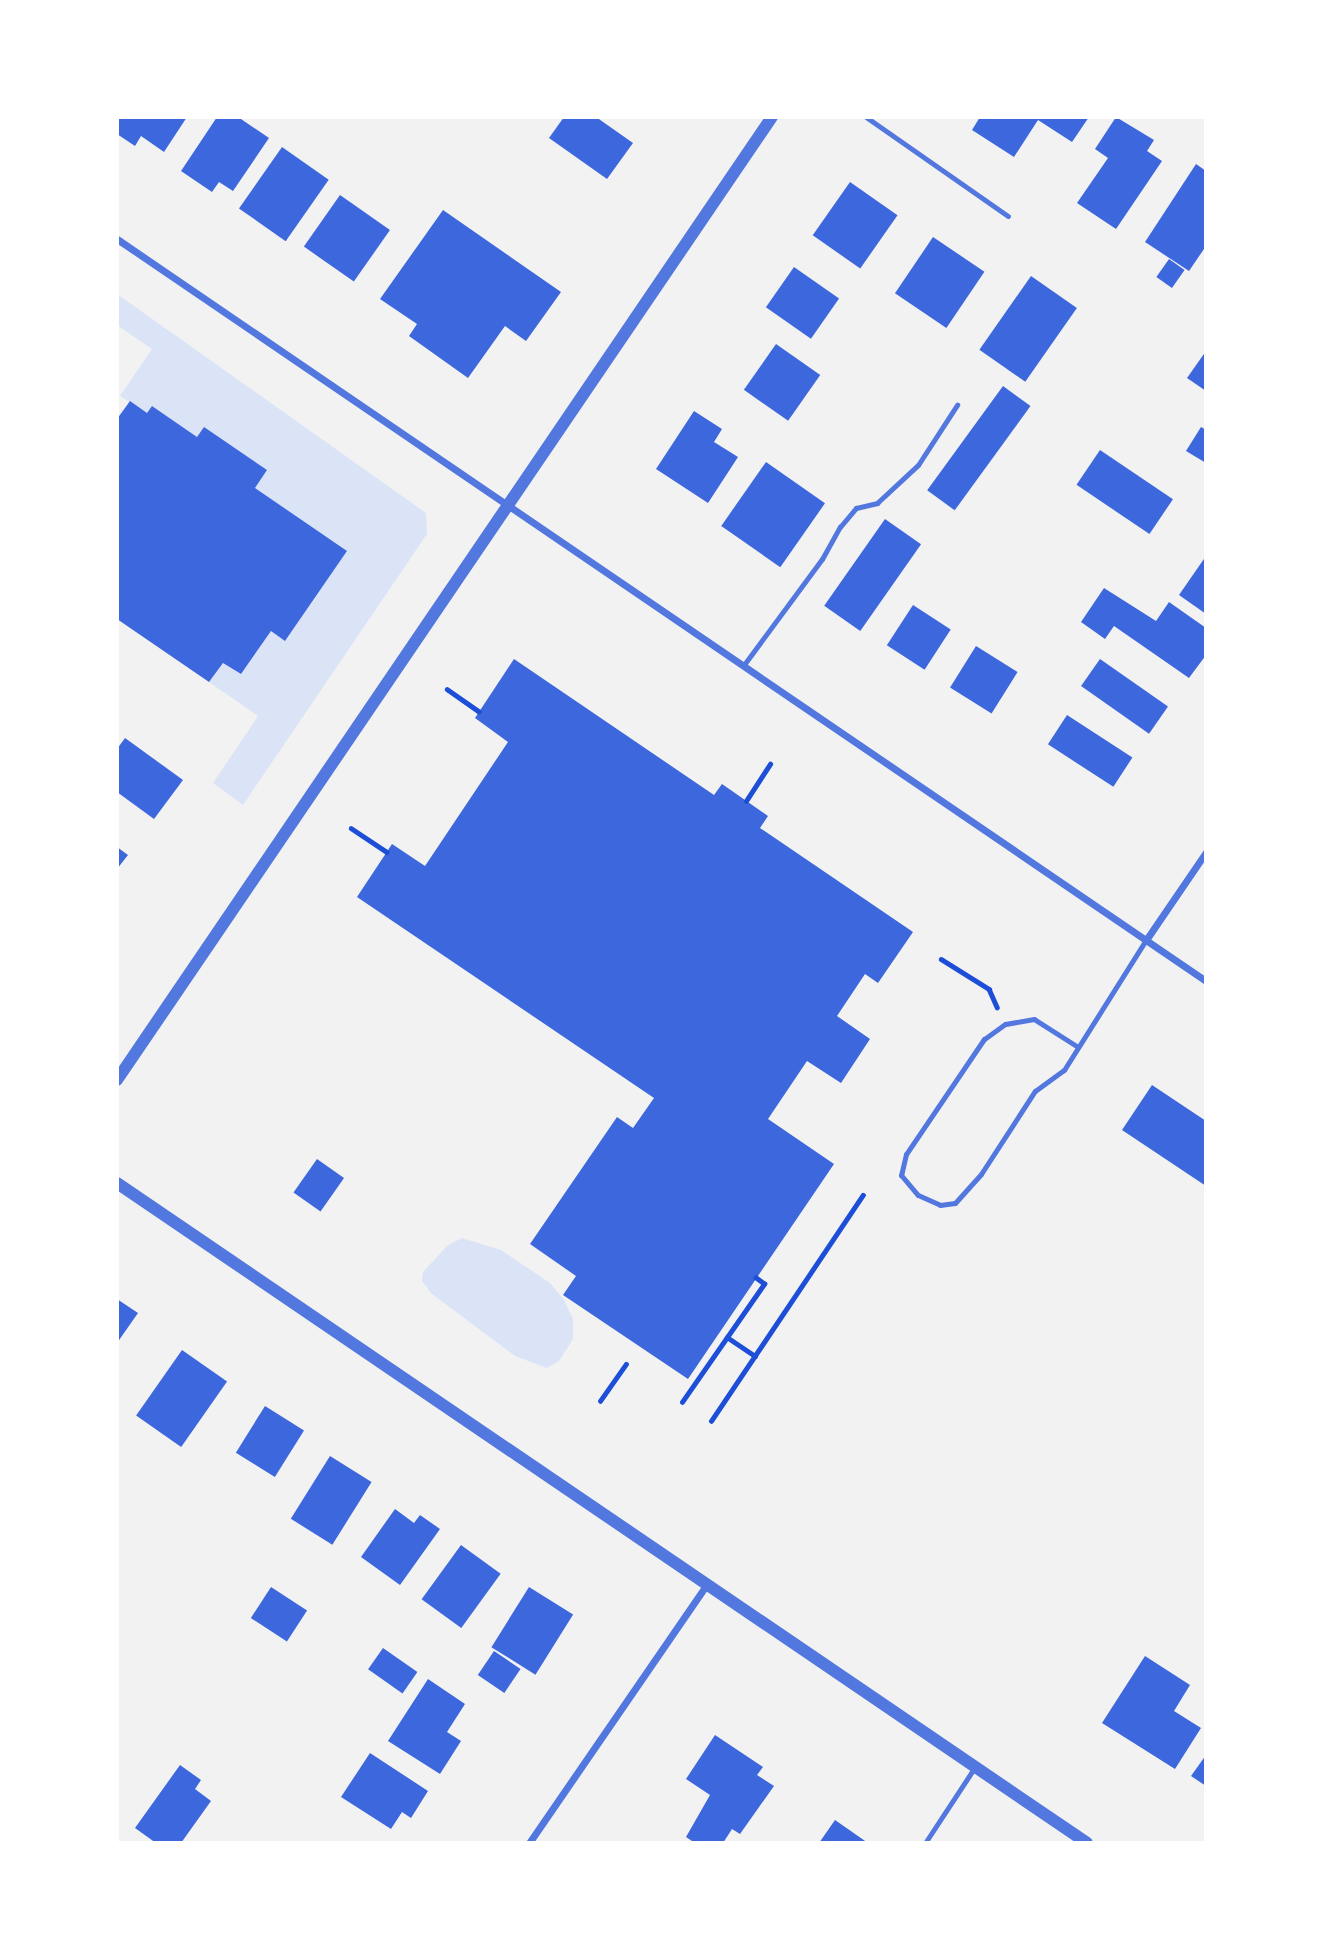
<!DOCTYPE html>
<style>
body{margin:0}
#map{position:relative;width:1323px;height:1960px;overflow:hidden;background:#f2f2f2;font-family:Karla,sans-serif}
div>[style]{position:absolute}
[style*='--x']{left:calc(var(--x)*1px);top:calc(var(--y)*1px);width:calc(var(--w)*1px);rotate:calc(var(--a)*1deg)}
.green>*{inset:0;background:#dbe4f7}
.building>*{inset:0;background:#3d67dc;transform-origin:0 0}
.path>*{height:4.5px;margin:-2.25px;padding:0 2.25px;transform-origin:2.25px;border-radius:2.25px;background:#1d4ed8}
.service>*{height:5px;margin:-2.5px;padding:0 2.5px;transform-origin:2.5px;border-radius:2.5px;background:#5277de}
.minor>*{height:7px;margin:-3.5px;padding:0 3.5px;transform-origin:3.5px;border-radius:3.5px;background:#5277de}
.tertiary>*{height:12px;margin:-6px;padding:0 6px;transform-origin:6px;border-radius:6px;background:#5277de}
span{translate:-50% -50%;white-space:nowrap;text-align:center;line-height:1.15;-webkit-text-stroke:5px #fff;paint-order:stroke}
.frame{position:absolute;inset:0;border:119px solid #fff;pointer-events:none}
</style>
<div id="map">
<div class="green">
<div style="clip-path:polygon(117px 294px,426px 513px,427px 534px,243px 805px,213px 783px,258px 716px,209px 682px,223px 663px,241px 674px,271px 631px,286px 640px,347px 551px,255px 488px,267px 470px,197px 437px,152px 406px,147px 413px,120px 396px,152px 349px,117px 325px)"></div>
<div style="clip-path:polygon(462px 1238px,501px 1250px,550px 1283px,564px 1300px,573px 1319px,573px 1339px,559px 1361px,547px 1368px,515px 1356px,432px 1294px,422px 1281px,423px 1272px,448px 1245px)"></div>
</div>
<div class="building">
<div style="clip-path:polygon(117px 117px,187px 117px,164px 152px,141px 136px,135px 146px,117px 134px)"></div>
<div style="clip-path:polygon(217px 117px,238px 117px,269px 138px,233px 191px,219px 182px,212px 192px,181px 171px)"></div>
<div style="clip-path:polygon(564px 117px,596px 117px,633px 143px,607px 179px,549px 138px)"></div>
<div style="clip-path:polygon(980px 117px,1089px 117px,1072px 142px,1038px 120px,1014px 157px,972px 130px)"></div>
<div style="clip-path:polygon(1116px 117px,1154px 140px,1147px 151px,1162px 161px,1116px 229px,1077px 203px,1108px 158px,1095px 149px)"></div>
<div style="left:282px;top:147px;width:57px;height:75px;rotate:35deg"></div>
<div style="clip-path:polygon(1196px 164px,1206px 171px,1206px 246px,1189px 271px,1145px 242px)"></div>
<div style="left:850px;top:182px;width:58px;height:65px;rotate:35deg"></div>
<div style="left:340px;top:195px;width:61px;height:63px;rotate:35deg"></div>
<div style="clip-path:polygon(443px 210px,561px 292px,526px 341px,505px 326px,468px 378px,409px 336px,417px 324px,380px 299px)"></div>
<div style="left:933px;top:237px;width:62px;height:68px;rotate:34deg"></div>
<div style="left:1169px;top:259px;width:19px;height:22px;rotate:35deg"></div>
<div style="left:794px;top:267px;width:55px;height:49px;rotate:35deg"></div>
<div style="left:1031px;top:276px;width:56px;height:90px;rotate:35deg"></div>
<div style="left:776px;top:344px;width:54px;height:56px;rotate:35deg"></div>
<div style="clip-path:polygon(1206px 351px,1206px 391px,1187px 378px)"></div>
<div style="left:1003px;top:386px;width:34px;height:129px;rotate:36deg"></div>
<div style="clip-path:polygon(130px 401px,147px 413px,152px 406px,197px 437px,204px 427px,267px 470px,255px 488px,347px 551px,285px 641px,271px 631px,241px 674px,223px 663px,209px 682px,117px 619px,117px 419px)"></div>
<div style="clip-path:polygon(694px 411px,722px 429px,714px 442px,738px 457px,708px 503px,656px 469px)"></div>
<div style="clip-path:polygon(1201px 427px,1206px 430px,1206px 463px,1186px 451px)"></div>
<div style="left:1100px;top:450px;width:88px;height:42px;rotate:34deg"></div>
<div style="left:766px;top:462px;width:72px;height:78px;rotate:35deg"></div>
<div style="left:885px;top:519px;width:44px;height:106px;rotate:35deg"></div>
<div style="clip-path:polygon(1206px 556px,1206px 614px,1179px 595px)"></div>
<div style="clip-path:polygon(1104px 588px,1156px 621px,1169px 602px,1206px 628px,1206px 655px,1189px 678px,1114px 626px,1105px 639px,1081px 622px)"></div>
<div style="left:913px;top:605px;width:45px;height:48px;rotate:33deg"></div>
<div style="left:976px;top:646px;width:49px;height:49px;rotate:32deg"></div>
<div style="clip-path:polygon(514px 659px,714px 795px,722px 784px,768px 816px,760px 828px,913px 932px,878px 983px,865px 974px,837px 1016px,870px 1039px,841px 1083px,807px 1061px,768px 1119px,834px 1164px,688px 1379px,563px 1295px,576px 1276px,530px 1244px,617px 1117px,633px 1128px,654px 1098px,357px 897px,392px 844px,425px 866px,508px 742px,475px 718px)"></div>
<div style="left:1100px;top:659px;width:83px;height:33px;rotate:35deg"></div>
<div style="left:1067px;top:715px;width:78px;height:35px;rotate:33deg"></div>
<div style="clip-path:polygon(125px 738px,183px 780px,154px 819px,117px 792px,117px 749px)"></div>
<div style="clip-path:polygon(117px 847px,128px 855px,117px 869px)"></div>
<div style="clip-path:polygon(1152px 1085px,1206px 1121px,1206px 1186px,1122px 1130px)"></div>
<div style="left:317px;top:1159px;width:33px;height:41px;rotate:35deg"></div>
<div style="clip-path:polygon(117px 1299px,138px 1313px,117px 1343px)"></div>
<div style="left:182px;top:1350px;width:55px;height:80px;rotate:35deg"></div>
<div style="left:265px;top:1406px;width:46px;height:55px;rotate:32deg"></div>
<div style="left:330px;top:1456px;width:49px;height:74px;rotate:32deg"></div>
<div style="clip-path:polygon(395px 1509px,414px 1523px,420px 1515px,440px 1529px,400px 1585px,361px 1557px)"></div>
<div style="left:461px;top:1545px;width:49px;height:67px;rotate:36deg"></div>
<div style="left:271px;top:1587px;width:43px;height:37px;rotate:33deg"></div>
<div style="left:529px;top:1587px;width:52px;height:71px;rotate:32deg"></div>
<div style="left:383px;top:1648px;width:42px;height:26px;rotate:35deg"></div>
<div style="left:494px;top:1651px;width:32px;height:29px;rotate:34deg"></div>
<div style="clip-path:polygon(1145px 1656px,1190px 1685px,1174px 1711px,1201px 1728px,1175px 1769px,1102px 1723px)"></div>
<div style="clip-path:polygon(428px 1679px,465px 1704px,447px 1732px,461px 1741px,440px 1774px,388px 1741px)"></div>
<div style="clip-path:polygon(715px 1735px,763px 1767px,757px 1775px,774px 1786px,740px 1834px,732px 1829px,723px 1843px,695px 1843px,686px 1837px,710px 1795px,686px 1779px)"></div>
<div style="clip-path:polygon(370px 1753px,428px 1791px,411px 1818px,402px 1812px,391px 1829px,341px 1797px)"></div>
<div style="clip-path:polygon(1206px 1755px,1206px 1786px,1191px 1776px)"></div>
<div style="clip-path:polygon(180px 1765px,201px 1780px,195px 1789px,211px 1801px,181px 1843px,156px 1843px,135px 1828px)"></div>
<div style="clip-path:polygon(835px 1820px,868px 1843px,819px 1843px)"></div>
</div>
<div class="path">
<div style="--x:447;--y:689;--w:39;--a:35"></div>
<div style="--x:746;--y:801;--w:44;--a:-57"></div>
<div style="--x:351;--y:828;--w:43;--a:33.7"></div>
<div style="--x:941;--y:959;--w:57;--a:32"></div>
<div style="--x:989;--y:989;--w:20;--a:66"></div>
<div style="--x:727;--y:1337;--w:34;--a:34"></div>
<div style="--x:600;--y:1401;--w:45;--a:-54.9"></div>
<div style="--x:682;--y:1402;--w:144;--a:-55.2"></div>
<div style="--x:764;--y:1284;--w:10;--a:-143"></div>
<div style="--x:711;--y:1421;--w:272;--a:-56.1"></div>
</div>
<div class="service">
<div style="--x:866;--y:117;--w:173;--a:34.9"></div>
<div style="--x:743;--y:666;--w:133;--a:-53.6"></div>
<div style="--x:822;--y:559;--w:37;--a:-61"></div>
<div style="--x:840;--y:527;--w:25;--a:-50"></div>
<div style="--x:856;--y:508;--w:22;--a:-13"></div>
<div style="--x:877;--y:503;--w:56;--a:-42.8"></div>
<div style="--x:918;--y:465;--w:72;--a:-57"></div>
<div style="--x:1078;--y:1047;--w:52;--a:-147.5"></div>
<div style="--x:1034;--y:1019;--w:29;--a:170"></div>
<div style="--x:1005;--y:1024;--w:26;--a:144"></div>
<div style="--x:984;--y:1039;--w:139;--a:124.1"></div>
<div style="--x:906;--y:1154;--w:22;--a:103"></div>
<div style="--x:901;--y:1175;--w:26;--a:50"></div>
<div style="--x:918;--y:1195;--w:24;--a:24"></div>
<div style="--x:940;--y:1205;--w:15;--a:-8"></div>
<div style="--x:955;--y:1203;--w:39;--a:-48"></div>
<div style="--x:981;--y:1174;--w:99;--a:-57"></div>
<div style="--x:1035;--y:1091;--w:36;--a:-36"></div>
<div style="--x:1064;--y:1070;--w:154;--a:-57.8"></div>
<div style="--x:925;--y:1843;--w:91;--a:-56.7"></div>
</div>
<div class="minor">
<div style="--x:117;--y:239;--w:1318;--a:34.27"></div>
<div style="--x:1146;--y:940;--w:107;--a:-55.7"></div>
<div style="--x:529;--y:1843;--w:314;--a:-55.5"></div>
</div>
<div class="tertiary">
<div style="--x:117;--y:1080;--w:1165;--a:-55.78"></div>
<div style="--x:117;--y:1183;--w:1173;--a:34.23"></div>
</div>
<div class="frame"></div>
</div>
